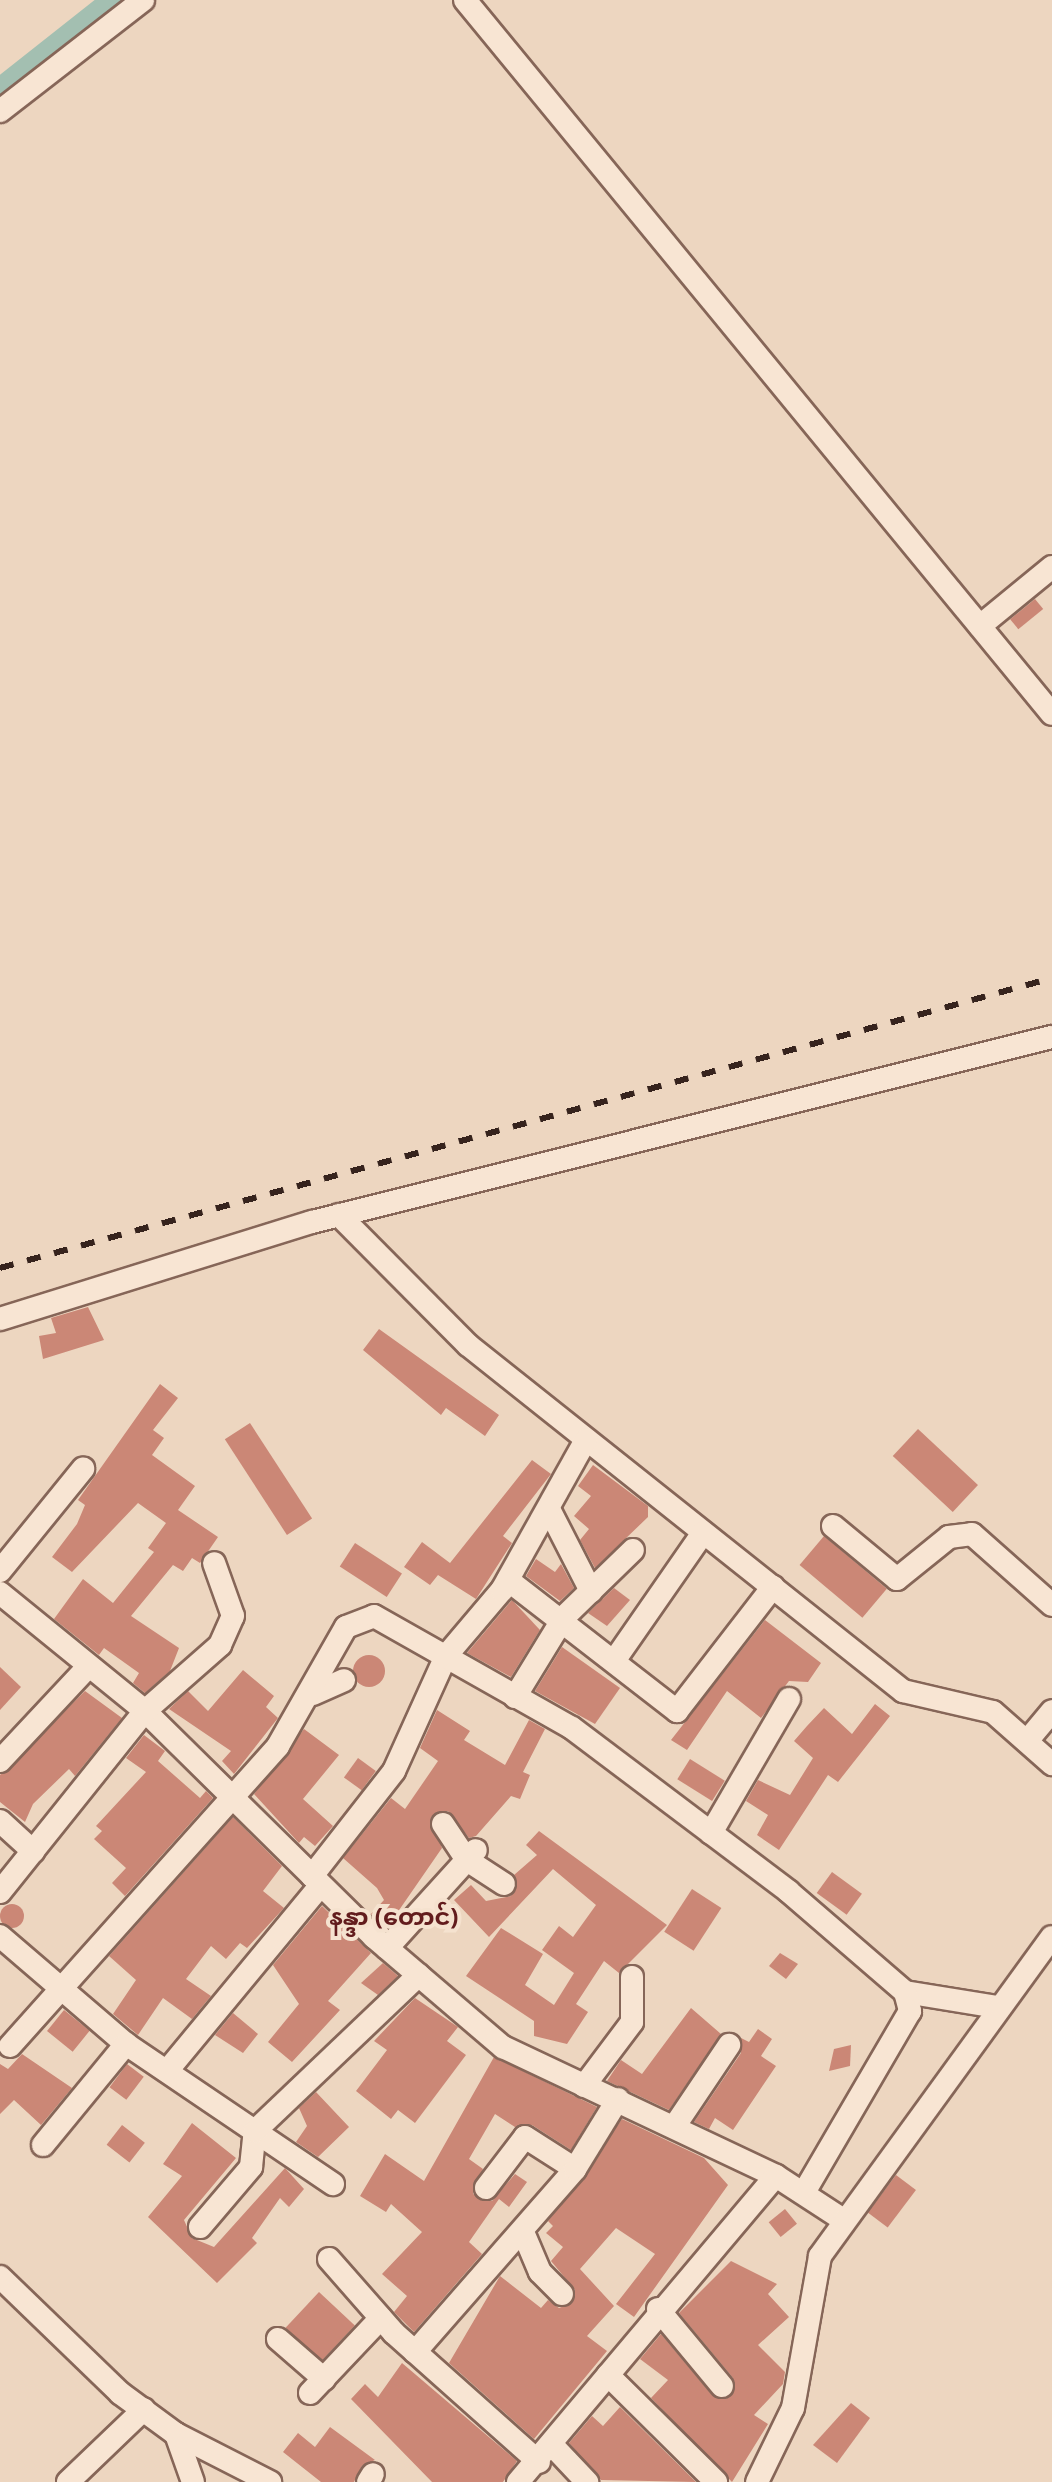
<!DOCTYPE html>
<meta charset="utf-8">
<style>
body{margin:0}
#map{position:relative;width:1052px;height:2482px;overflow:hidden;background:#edd6c0;font-family:Georgia,"Noto Sans Myanmar",serif}
div>[style]{position:absolute}
[style*='--x']{left:calc(var(--x)*1px);top:calc(var(--y)*1px);width:calc(var(--w)*1px);rotate:calc(var(--a)*1deg)}
.canal>*{height:24px;margin:-12px;padding:0 12px;transform-origin:12px;border-radius:12px;background:#a3bfb1}
.building>*{inset:0;background:#cb8776;transform-origin:0 0}
.round{border-radius:50%}
.roads{filter:drop-shadow(2px 0 #866658) drop-shadow(-2px 0 #866658) drop-shadow(0 2px #866658) drop-shadow(0 -2px #866658)}
.minor>*{height:22px;margin:-11px;padding:0 11px;transform-origin:11px;border-radius:11px;background:#f8e5d3}
.rail>*{height:6px;margin-top:-3px;transform-origin:0;background:repeating-linear-gradient(90deg,#36231d 0 14px,transparent 0 28px)}
span{translate:-50% -50%;white-space:nowrap;text-align:center;line-height:1.15;-webkit-text-stroke:8px #f5e2cf;paint-order:stroke}
.quarter-label{font-size:24px;color:#621c1d;font-weight:700}
</style>
<div id="map">
<div class="canal">
<div style="--x:0;--y:90;--w:145;--a:-38.3"></div>
</div>
<div class="building">
<div style="left:1035px;top:599px;width:13px;height:32px;rotate:51deg"></div>
<div style="clip-path:polygon(88px 1307px,104px 1340px,43px 1359px,39px 1336px,56px 1333px,51px 1318px)"></div>
<div style="clip-path:polygon(379px 1329px,499px 1415px,485px 1436px,446px 1408px,441px 1415px,363px 1350px)"></div>
<div style="clip-path:polygon(160px 1384px,178px 1398px,153px 1430px,164px 1438px,152px 1455px,195px 1486px,178px 1510px,218px 1537px,200px 1563px,192px 1558px,183px 1571px,173px 1565px,131px 1616px,179px 1648px,170px 1671px,145px 1693px,133px 1683px,139px 1673px,104px 1648px,99px 1655px,54px 1619px,83px 1579px,113px 1603px,154px 1552px,148px 1548px,166px 1523px,138px 1503px,72px 1572px,52px 1557px,77px 1524px,85px 1505px,78px 1500px)"></div>
<div style="left:250px;top:1423px;width:114px;height:30px;rotate:57deg"></div>
<div style="left:918px;top:1429px;width:82px;height:37px;rotate:43deg"></div>
<div style="clip-path:polygon(532px 1460px,551px 1474px,503px 1536px,512px 1543px,476px 1599px,438px 1575px,430px 1585px,404px 1567px,422px 1542px,450px 1563px)"></div>
<div style="clip-path:polygon(593px 1465px,648px 1506px,648px 1517px,595px 1568px,580px 1540px,589px 1529px,574px 1516px,591px 1496px,578px 1486px)"></div>
<div style="left:824px;top:1536px;width:82px;height:38px;rotate:40deg"></div>
<div style="left:355px;top:1543px;width:56px;height:28px;rotate:33deg"></div>
<div style="clip-path:polygon(536px 1559px,555px 1572px,561px 1564px,574px 1588px,560px 1601px,526px 1576px)"></div>
<div style="clip-path:polygon(614px 1588px,630px 1600px,607px 1626px,588px 1613px)"></div>
<div style="clip-path:polygon(512px 1600px,540px 1630px,511px 1677px,467px 1653px)"></div>
<div style="clip-path:polygon(765px 1620px,821px 1663px,808px 1682px,789px 1681px,761px 1718px,727px 1691px,687px 1750px,671px 1740px)"></div>
<div style="clip-path:polygon(562px 1647px,620px 1688px,595px 1724px,535px 1691px)"></div>
<div class="round" style="left:353px;top:1655px;width:32px;height:32px"></div>
<div style="clip-path:polygon(0 1667px,21px 1687px,0 1710px)"></div>
<div style="clip-path:polygon(243px 1670px,274px 1696px,266px 1707px,278px 1718px,234px 1774px,222px 1761px,231px 1751px,169px 1709px,188px 1691px,208px 1711px)"></div>
<div style="clip-path:polygon(85px 1691px,122px 1718px,75px 1776px,69px 1769px,33px 1804px,25px 1822px,0 1802px,0 1775px)"></div>
<div style="clip-path:polygon(875px 1704px,890px 1716px,838px 1782px,828px 1775px,779px 1850px,757px 1835px,768px 1815px,746px 1801px,758px 1780px,790px 1795px,813px 1758px,794px 1741px,807px 1726px,824px 1708px,852px 1734px)"></div>
<div style="clip-path:polygon(437px 1710px,470px 1731px,464px 1740px,505px 1765px,529px 1720px,545px 1729px,523px 1772px,530px 1775px,520px 1799px,511px 1796px,476px 1836px,469px 1838px,448px 1811px,431px 1817px,442px 1848px,386px 1929px,371px 1914px,384px 1900px,377px 1888px,343px 1858px,391px 1798px,405px 1809px,438px 1761px,420px 1748px)"></div>
<div style="clip-path:polygon(304px 1729px,339px 1755px,303px 1799px,333px 1826px,315px 1846px,304px 1837px,299px 1843px,254px 1794px)"></div>
<div style="clip-path:polygon(144px 1735px,165px 1751px,158px 1761px,200px 1798px,206px 1791px,213px 1798px,125px 1896px,112px 1883px,126px 1868px,94px 1839px,102px 1831px,96px 1826px,146px 1772px,126px 1758px)"></div>
<div style="left:358px;top:1758px;width:22px;height:24px;rotate:36deg"></div>
<div style="left:690px;top:1759px;width:41px;height:24px;rotate:32deg"></div>
<div style="clip-path:polygon(233px 1817px,282px 1866px,263px 1891px,284px 1908px,247px 1948px,240px 1943px,226px 1959px,211px 1946px,186px 1979px,211px 1996px,192px 2019px,163px 1998px,138px 2035px,113px 2014px,136px 1980px,109px 1956px)"></div>
<div style="clip-path:polygon(539px 1831px,667px 1925px,619px 1973px,604px 1961px,576px 2004px,588px 2012px,567px 2044px,534px 2036px,534px 2021px,466px 1976px,501px 1928px,543px 1954px,525px 1985px,554px 2005px,574px 1973px,542px 1950px,559px 1926px,573px 1937px,596px 1905px,553px 1869px,489px 1937px,454px 1900px,471px 1885px,486px 1901px,511px 1896px,514px 1875px,537px 1855px,526px 1845px)"></div>
<div style="left:832px;top:1872px;width:37px;height:26px;rotate:36deg"></div>
<div style="left:692px;top:1889px;width:35px;height:51px;rotate:33deg"></div>
<div class="round" style="left:0;top:1904px;width:24px;height:24px"></div>
<div style="clip-path:polygon(322px 1906px,371px 1953px,328px 2001px,340px 2010px,292px 2062px,268px 2042px,299px 2004px,273px 1965px)"></div>
<div style="clip-path:polygon(780px 1953px,798px 1964px,786px 1979px,769px 1966px)"></div>
<div style="clip-path:polygon(383px 1963px,398px 1976px,378px 1995px,361px 1983px)"></div>
<div style="clip-path:polygon(415px 1998px,458px 2027px,447px 2041px,466px 2055px,415px 2123px,398px 2110px,391px 2119px,356px 2091px,387px 2050px,374px 2041px)"></div>
<div style="clip-path:polygon(691px 2008px,721px 2034px,669px 2110px,607px 2081px,621px 2060px,642px 2074px)"></div>
<div style="left:64px;top:2010px;width:33px;height:27px;rotate:39deg"></div>
<div style="clip-path:polygon(233px 2013px,258px 2034px,243px 2053px,215px 2035px)"></div>
<div style="clip-path:polygon(758px 2029px,772px 2039px,761px 2056px,776px 2066px,733px 2130px,715px 2118px,709px 2129px,694px 2122px,741px 2053px,741px 2038px,749px 2042px)"></div>
<div style="clip-path:polygon(851px 2045px,850px 2066px,829px 2071px,834px 2049px)"></div>
<div style="clip-path:polygon(22px 2054px,72px 2088px,41px 2125px,14px 2100px,0 2114px,0 2064px,8px 2069px)"></div>
<div style="clip-path:polygon(494px 2057px,597px 2107px,571px 2150px,532px 2125px,515px 2127px,495px 2114px,469px 2159px,483px 2169px,473px 2194px,492px 2201px,515px 2174px,527px 2182px,509px 2207px,499px 2199px,469px 2242px,482px 2254px,414px 2332px,394px 2312px,407px 2296px,382px 2274px,422px 2232px,391px 2204px,386px 2212px,360px 2196px,385px 2154px,424px 2181px)"></div>
<div style="left:127px;top:2064px;width:21px;height:29px;rotate:37deg"></div>
<div style="clip-path:polygon(316px 2092px,349px 2127px,318px 2157px,296px 2142px,307px 2126px,299px 2108px)"></div>
<div style="clip-path:polygon(622px 2119px,704px 2158px,728px 2185px,634px 2317px,616px 2304px,655px 2254px,616px 2228px,580px 2269px,614px 2306px,587px 2336px,607px 2351px,534px 2439px,449px 2363px,500px 2276px,541px 2308px,548px 2300px,559px 2308px,572px 2303px,575px 2290px,551px 2261px,563px 2247px,546px 2233px,553px 2226px,548px 2221px)"></div>
<div style="clip-path:polygon(192px 2123px,236px 2158px,184px 2220px,192px 2238px,214px 2247px,285px 2168px,304px 2189px,289px 2207px,280px 2198px,252px 2238px,257px 2243px,217px 2283px,148px 2217px,182px 2176px,163px 2164px)"></div>
<div style="left:122px;top:2125px;width:29px;height:25px;rotate:38deg"></div>
<div style="left:896px;top:2175px;width:25px;height:47px;rotate:37deg"></div>
<div style="left:785px;top:2209px;width:19px;height:21px;rotate:51deg"></div>
<div style="clip-path:polygon(731px 2261px,777px 2284px,768px 2294px,789px 2317px,758px 2345px,785px 2372px,783px 2384px,754px 2415px,768px 2424px,732px 2482px,651px 2398px,668px 2380px,640px 2359px,661px 2334px,712px 2395px,731px 2396px,733px 2378px,679px 2313px)"></div>
<div style="left:319px;top:2292px;width:49px;height:49px;rotate:43deg"></div>
<div style="clip-path:polygon(402px 2363px,517px 2461px,503px 2482px,432px 2482px,351px 2399px,365px 2384px,378px 2397px)"></div>
<div style="clip-path:polygon(851px 2403px,870px 2418px,837px 2463px,813px 2445px)"></div>
<div style="clip-path:polygon(620px 2407px,696px 2482px,601px 2480px,569px 2443px,592px 2416px,603px 2426px)"></div>
<div style="clip-path:polygon(330px 2427px,375px 2460px,362px 2466px,354px 2482px,321px 2482px,283px 2452px,298px 2433px,315px 2447px)"></div>
</div>
<div class="roads">
<div class="minor">
<div style="--x:465;--y:0;--w:924;--a:50.58"></div>
<div style="--x:0;--y:111;--w:181;--a:-37.8"></div>
<div style="--x:980;--y:626;--w:93;--a:-39.3"></div>
<div style="--x:339;--y:1215;--w:183;--a:45.2"></div>
<div style="--x:468;--y:1345;--w:556;--a:38.5"></div>
<div style="--x:903;--y:1691;--w:92;--a:13.1"></div>
<div style="--x:993;--y:1712;--w:79;--a:41.4"></div>
<div style="--x:0;--y:1319;--w:327;--a:-17.3"></div>
<div style="--x:312;--y:1222;--w:763;--a:-14.04"></div>
<div style="--x:551;--y:1513;--w:88;--a:62.9"></div>
<div style="--x:833;--y:1526;--w:83;--a:39.6"></div>
<div style="--x:897;--y:1579;--w:67;--a:-38.9"></div>
<div style="--x:949;--y:1537;--w:23;--a:-7"></div>
<div style="--x:972;--y:1534;--w:107;--a:41.6"></div>
<div style="--x:0;--y:1571;--w:132;--a:-50.9"></div>
<div style="--x:508;--y:1580;--w:214;--a:37.8"></div>
<div style="--x:677;--y:1711;--w:157;--a:-52.3"></div>
<div style="--x:0;--y:1593;--w:187;--a:39.1"></div>
<div style="--x:145;--y:1711;--w:322;--a:44.6"></div>
<div style="--x:374;--y:1937;--w:170;--a:40.5"></div>
<div style="--x:503;--y:2047;--w:302;--a:25.3"></div>
<div style="--x:776;--y:2176;--w:79;--a:33.1"></div>
<div style="--x:614;--y:1661;--w:156;--a:-55.2"></div>
<div style="--x:313;--y:1694;--w:34;--a:-24"></div>
<div style="--x:515;--y:1697;--w:94;--a:-58.5"></div>
<div style="--x:564;--y:1617;--w:96;--a:-44.2"></div>
<div style="--x:1027;--y:1741;--w:39;--a:-50"></div>
<div style="--x:0;--y:1761;--w:130;--a:-46.9"></div>
<div style="--x:0;--y:1821;--w:45;--a:42.3"></div>
<div style="--x:443;--y:1824;--w:43;--a:56.3"></div>
<div style="--x:467;--y:1860;--w:44;--a:33"></div>
<div style="--x:711;--y:1833;--w:155;--a:-59.8"></div>
<div style="--x:312;--y:1876;--w:133;--a:-52"></div>
<div style="--x:394;--y:1771;--w:126;--a:-65.7"></div>
<div style="--x:446;--y:1656;--w:87;--a:-49.7"></div>
<div style="--x:502;--y:1590;--w:172;--a:-60.8"></div>
<div style="--x:0;--y:1892;--w:232;--a:-51.3"></div>
<div style="--x:145;--y:1711;--w:100;--a:-41.3"></div>
<div style="--x:220;--y:1645;--w:32;--a:-66"></div>
<div style="--x:233;--y:1616;--w:56;--a:-109.7"></div>
<div style="--x:0;--y:1936;--w:166;--a:40.6"></div>
<div style="--x:126;--y:2044;--w:250;--a:34.1"></div>
<div style="--x:387;--y:1948;--w:132;--a:-47.8"></div>
<div style="--x:905;--y:1992;--w:94;--a:9.2"></div>
<div style="--x:10;--y:2046;--w:402;--a:-48.2"></div>
<div style="--x:278;--y:1746;--w:137;--a:-60.3"></div>
<div style="--x:346;--y:1627;--w:30;--a:-21"></div>
<div style="--x:374;--y:1616;--w:227;--a:29.5"></div>
<div style="--x:572;--y:1728;--w:271;--a:37"></div>
<div style="--x:788;--y:1891;--w:155;--a:40.8"></div>
<div style="--x:905;--y:1992;--w:20;--a:75"></div>
<div style="--x:910;--y:2011;--w:208;--a:120.3"></div>
<div style="--x:167;--y:2071;--w:241;--a:-50.4"></div>
<div style="--x:584;--y:2086;--w:80;--a:-53.1"></div>
<div style="--x:632;--y:2022;--w:45;--a:-90"></div>
<div style="--x:674;--y:2127;--w:99;--a:-56.1"></div>
<div style="--x:43;--y:2145;--w:131;--a:-50.6"></div>
<div style="--x:486;--y:2188;--w:64;--a:-52.6"></div>
<div style="--x:525;--y:2137;--w:59;--a:32.6"></div>
<div style="--x:200;--y:2227;--w:79;--a:-49.6"></div>
<div style="--x:251;--y:2167;--w:36;--a:-84"></div>
<div style="--x:255;--y:2131;--w:226;--a:-43.6"></div>
<div style="--x:523;--y:2232;--w:43;--a:67"></div>
<div style="--x:540;--y:2272;--w:31;--a:45"></div>
<div style="--x:329;--y:2259;--w:98;--a:48.7"></div>
<div style="--x:394;--y:2333;--w:194;--a:41.7"></div>
<div style="--x:0;--y:2277;--w:167;--a:44"></div>
<div style="--x:120;--y:2393;--w:69;--a:36.2"></div>
<div style="--x:176;--y:2434;--w:51;--a:70.5"></div>
<div style="--x:658;--y:2309;--w:100;--a:50.3"></div>
<div style="--x:278;--y:2339;--w:61;--a:41"></div>
<div style="--x:415;--y:2352;--w:243;--a:-48.8"></div>
<div style="--x:575;--y:2169;--w:82;--a:-58.4"></div>
<div style="--x:608;--y:2375;--w:152;--a:44.7"></div>
<div style="--x:310;--y:2393;--w:103;--a:-46.6"></div>
<div style="--x:176;--y:2434;--w:106;--a:27.1"></div>
<div style="--x:553;--y:2446;--w:50;--a:46.6"></div>
<div style="--x:68;--y:2482;--w:105;--a:-43.8"></div>
<div style="--x:368;--y:2482;--w:9;--a:-58"></div>
<div style="--x:518;--y:2482;--w:400;--a:-49.9"></div>
<div style="--x:757;--y:2482;--w:82;--a:-64.1"></div>
<div style="--x:793;--y:2408;--w:154;--a:-79.9"></div>
<div style="--x:820;--y:2256;--w:394;--a:-54"></div>
</div>
</div>
<div class="rail">
<div style="--x:0;--y:1268;--w:1091;--a:-15.41"></div>
</div>
<div class="quarter-label">
<span style="left:394px;top:1920px">နန္ဒာ (တောင်)</span>
</div>
</div>
